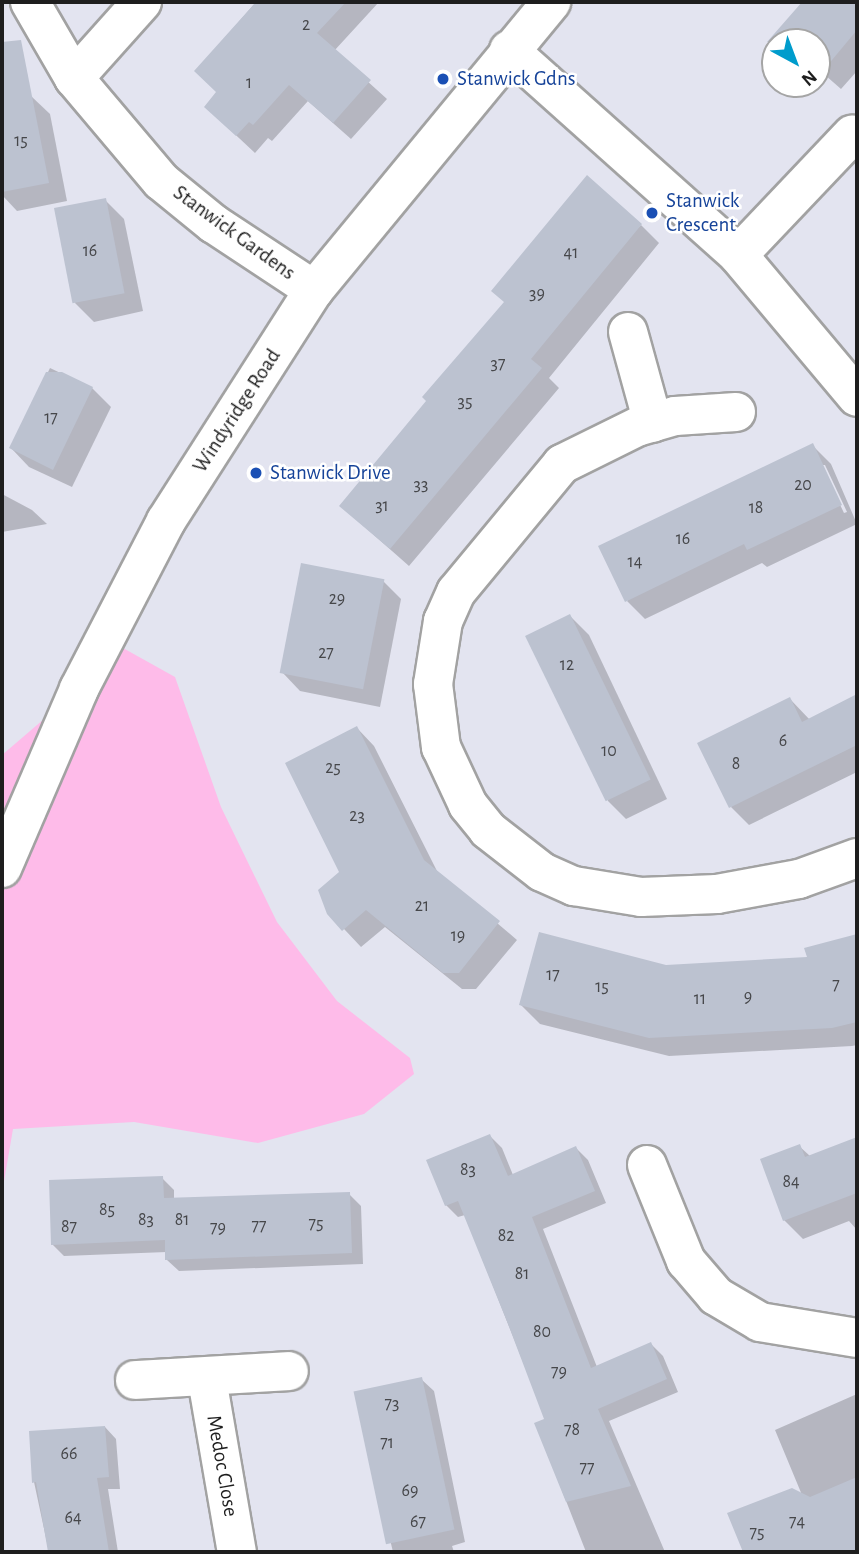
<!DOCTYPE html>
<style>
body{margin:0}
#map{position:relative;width:859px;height:1554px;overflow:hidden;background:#e3e4f0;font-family:"Alegreya Sans",sans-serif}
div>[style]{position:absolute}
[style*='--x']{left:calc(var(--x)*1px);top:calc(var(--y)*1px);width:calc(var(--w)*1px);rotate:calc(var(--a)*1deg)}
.park>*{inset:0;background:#febbe9}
.shadow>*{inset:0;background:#0003}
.building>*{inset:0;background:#bcc2d0;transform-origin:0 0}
.roads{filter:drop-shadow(2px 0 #a2a2a2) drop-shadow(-2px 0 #a2a2a2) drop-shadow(0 2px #a2a2a2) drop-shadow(0 -2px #a2a2a2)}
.minor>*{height:38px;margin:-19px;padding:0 19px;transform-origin:19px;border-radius:19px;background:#fff}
.dots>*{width:19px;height:19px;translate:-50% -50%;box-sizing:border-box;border:4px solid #fff;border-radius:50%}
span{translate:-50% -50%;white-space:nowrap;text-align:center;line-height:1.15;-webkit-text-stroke:5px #fff;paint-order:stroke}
.number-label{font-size:18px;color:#46474a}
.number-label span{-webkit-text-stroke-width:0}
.transit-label{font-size:21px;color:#164399}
.left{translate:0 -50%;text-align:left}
.street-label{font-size:21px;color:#1e1e1e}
.frame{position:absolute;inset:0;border:4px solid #1e1e1e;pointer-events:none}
.north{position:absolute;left:761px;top:28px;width:70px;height:70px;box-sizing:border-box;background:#fff;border:2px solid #a5a5a5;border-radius:50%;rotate:139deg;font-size:19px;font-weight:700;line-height:28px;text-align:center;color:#1e1e1e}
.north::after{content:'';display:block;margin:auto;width:24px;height:32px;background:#009ccc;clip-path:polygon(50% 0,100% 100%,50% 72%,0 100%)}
</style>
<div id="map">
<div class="park">
<div style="clip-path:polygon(105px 638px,175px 677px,221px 807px,277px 922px,337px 1001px,410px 1058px,414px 1074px,364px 1114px,258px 1143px,134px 1122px,13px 1129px,2px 1193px,2px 755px,79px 689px)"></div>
</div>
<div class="shadow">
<div style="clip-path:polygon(256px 2px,379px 2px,334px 51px,387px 99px,351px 139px,308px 101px,272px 141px,268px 138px,255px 153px,224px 124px,218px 93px,196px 71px)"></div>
<div style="clip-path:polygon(804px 2px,857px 2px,857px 71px,841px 89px,817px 68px,817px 42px,788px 42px,778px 32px)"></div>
<div style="clip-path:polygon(31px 96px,50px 114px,67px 201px,17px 211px,2px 195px,2px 101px)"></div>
<div style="clip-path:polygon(105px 200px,124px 219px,143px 311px,94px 322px,75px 303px)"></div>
<div style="clip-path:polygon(641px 225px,659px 243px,549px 378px,559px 388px,409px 566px,341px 506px)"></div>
<div style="clip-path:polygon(50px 368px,92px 388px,111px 407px,72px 487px,29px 467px,11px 448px)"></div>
<div style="clip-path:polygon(evenodd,812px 445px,831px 464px,857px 524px,767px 567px,762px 563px,645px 619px,627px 601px,812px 445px,821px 465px,825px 465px,847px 512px,844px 513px,821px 465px)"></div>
<div style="clip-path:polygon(2px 494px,32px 510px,47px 524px,2px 532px)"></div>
<div style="clip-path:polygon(383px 581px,401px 599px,380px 707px,300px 691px,282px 672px)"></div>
<div style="clip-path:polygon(570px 616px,589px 635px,667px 799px,626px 819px,608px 801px)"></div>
<div style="clip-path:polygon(857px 695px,857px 772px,749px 825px,731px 807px,790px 699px,810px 720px)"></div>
<div style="clip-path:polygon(357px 728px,374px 746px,438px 873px,517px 940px,476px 989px,462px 989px,385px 927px,361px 947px,329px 913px,341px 872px)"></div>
<div style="clip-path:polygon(857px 936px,857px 1045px,852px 1046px,669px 1056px,540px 1024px,521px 1005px,666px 967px,809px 958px,807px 949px)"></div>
<div style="clip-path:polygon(490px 1136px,502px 1148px,513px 1175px,576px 1148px,588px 1160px,606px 1203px,543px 1229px,597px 1367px,651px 1344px,663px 1356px,678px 1392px,609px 1421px,665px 1552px,586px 1552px,536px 1424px,546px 1420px,465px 1215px,458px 1217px,446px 1205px)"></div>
<div style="clip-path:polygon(856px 1139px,857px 1230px,849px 1221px,803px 1239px,784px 1220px,799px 1146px,810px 1156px)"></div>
<div style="clip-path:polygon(162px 1178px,174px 1190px,174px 1199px,349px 1194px,361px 1206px,363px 1264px,179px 1271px,167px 1260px,167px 1252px,64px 1256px,52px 1244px)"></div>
<div style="clip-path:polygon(421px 1379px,434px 1391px,465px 1542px,452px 1546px,454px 1552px,393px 1552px,355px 1392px)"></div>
<div style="clip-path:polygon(857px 1394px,857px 1551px,745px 1552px,730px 1514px,802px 1495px,775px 1430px)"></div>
<div style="clip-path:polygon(105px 1427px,116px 1439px,120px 1489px,108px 1489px,118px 1552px,49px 1552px,34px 1482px)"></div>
</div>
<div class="building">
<div style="clip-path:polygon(256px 2px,346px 2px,317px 33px,371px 80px,333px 123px,289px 85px,253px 125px,249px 122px,236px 136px,204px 107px,216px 92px,194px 71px)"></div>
<div style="clip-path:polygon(802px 2px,857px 2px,857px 30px,817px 78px,817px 42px,767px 42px)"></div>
<div style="clip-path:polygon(21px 40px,49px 183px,2px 192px,2px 42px)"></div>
<div style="clip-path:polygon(587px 175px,642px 224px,531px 359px,542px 368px,390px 549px,339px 506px,426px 401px,422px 397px,504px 302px,491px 291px)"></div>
<div style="left:106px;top:198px;width:97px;height:53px;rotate:79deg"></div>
<div style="clip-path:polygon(46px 372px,62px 372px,93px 387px,53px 470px,9px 448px)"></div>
<div style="clip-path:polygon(813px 443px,842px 505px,747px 550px,744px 544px,625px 602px,598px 546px)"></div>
<div style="left:301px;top:563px;width:85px;height:112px;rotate:11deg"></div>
<div style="left:570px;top:614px;width:184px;height:50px;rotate:64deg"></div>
<div style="clip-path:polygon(857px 694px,857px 745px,729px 808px,697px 743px,790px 697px,802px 722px)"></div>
<div style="clip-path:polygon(357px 726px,424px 860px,500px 921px,459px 973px,443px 973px,366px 910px,342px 931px,327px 914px,318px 890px,339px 872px,285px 763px)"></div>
<div style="clip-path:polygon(539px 932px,666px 965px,807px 957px,804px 948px,857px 934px,857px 1022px,832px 1028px,649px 1038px,519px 1005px)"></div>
<div style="clip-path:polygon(490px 1134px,508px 1176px,576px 1146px,595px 1191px,532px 1217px,591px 1368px,651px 1342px,667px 1379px,598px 1409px,631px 1486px,566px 1502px,534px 1423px,544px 1419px,508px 1324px,458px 1201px,445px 1206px,426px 1160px)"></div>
<div style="clip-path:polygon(857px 1137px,857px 1193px,783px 1221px,760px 1159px,800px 1144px,805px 1157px)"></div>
<div style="clip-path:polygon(163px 1176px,164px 1198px,350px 1192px,352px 1253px,165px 1260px,165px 1240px,51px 1245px,49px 1180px)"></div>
<div style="left:422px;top:1377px;width:156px;height:70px;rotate:78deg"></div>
<div style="clip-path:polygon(105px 1426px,109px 1477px,97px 1478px,109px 1552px,48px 1552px,36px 1482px,32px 1483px,29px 1431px)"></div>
<div style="clip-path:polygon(857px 1477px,857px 1552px,743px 1552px,727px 1513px,792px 1488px,810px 1497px)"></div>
</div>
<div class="roads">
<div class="minor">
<div style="--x:30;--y:2;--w:88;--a:59.9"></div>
<div style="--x:74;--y:78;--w:135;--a:49.8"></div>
<div style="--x:161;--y:181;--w:68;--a:39.1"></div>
<div style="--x:214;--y:224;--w:120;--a:33.4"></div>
<div style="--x:509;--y:50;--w:307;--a:41.8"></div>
<div style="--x:738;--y:255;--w:185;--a:50"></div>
<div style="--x:74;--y:78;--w:102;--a:-48.2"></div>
<div style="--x:738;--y:255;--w:166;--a:-46.5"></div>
<div style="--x:628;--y:332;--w:94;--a:74.6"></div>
<div style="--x:736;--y:412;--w:61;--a:176.2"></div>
<div style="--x:675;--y:416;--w:37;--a:164"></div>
<div style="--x:639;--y:426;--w:86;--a:153.7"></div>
<div style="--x:562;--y:464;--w:166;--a:129.6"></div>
<div style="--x:456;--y:592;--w:32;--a:114"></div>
<div style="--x:443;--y:621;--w:64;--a:99"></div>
<div style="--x:433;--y:684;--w:64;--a:82.8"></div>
<div style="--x:441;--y:747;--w:64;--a:65"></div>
<div style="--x:468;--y:805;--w:32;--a:51"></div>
<div style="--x:488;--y:830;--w:68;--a:37.9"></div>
<div style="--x:542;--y:872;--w:35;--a:24"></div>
<div style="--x:574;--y:886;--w:68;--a:9.3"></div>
<div style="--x:641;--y:897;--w:76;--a:-2.3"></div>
<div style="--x:717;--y:894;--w:83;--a:-10.4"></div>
<div style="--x:799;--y:879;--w:62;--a:-19.9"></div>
<div style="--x:2;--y:868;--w:195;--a:-66.7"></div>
<div style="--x:79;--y:689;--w:189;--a:-62.6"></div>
<div style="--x:166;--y:521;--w:274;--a:-57.4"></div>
<div style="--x:314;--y:290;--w:373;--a:-50.5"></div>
<div style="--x:647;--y:1165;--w:104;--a:67.9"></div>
<div style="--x:686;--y:1261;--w:46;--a:49.4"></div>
<div style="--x:716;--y:1296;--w:51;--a:30.6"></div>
<div style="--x:760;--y:1322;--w:98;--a:9.4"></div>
<div style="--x:207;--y:1379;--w:176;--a:80.2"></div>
<div style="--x:135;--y:1380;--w:154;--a:-3.3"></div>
</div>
</div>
<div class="dots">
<div style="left:443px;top:79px;background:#1a4fb4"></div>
<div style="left:652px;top:213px;background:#1a4fb4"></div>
<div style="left:256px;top:473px;background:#1a4fb4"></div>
</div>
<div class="number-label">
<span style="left:306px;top:25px">2</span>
<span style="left:249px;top:83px">1</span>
<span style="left:21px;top:141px">15</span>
<span style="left:90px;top:251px">16</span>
<span style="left:571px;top:253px">41</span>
<span style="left:537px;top:294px">39</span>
<span style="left:498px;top:364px">37</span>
<span style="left:465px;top:402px">35</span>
<span style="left:51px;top:418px">17</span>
<span style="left:421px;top:485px">33</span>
<span style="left:803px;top:485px">20</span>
<span style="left:382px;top:506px">31</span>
<span style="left:756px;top:508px">18</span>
<span style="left:683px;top:539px">16</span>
<span style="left:635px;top:562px">14</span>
<span style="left:337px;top:599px">29</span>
<span style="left:326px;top:653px">27</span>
<span style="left:567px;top:665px">12</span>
<span style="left:783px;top:741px">6</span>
<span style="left:609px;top:751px">10</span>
<span style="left:736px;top:764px">8</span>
<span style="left:333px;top:768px">25</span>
<span style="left:357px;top:816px">23</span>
<span style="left:422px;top:906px">21</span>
<span style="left:458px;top:936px">19</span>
<span style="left:553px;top:975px">17</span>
<span style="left:836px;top:985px">7</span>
<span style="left:602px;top:987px">15</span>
<span style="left:748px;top:997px">9</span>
<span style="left:700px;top:999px">11</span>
<span style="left:468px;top:1170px">83</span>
<span style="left:791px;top:1182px">84</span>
<span style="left:107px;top:1210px">85</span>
<span style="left:146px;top:1220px">83</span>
<span style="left:182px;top:1220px">81</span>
<span style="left:316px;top:1224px">75</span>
<span style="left:259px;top:1226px">77</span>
<span style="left:69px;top:1227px">87</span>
<span style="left:218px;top:1228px">79</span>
<span style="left:506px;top:1236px">82</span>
<span style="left:522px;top:1274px">81</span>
<span style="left:542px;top:1332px">80</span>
<span style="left:559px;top:1372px">79</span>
<span style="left:392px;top:1404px">73</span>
<span style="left:572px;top:1430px">78</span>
<span style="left:387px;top:1443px">71</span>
<span style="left:69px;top:1454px">66</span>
<span style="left:587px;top:1468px">77</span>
<span style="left:410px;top:1491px">69</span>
<span style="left:73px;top:1518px">64</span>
<span style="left:418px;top:1522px">67</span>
<span style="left:797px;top:1522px">74</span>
<span style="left:757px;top:1533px">75</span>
</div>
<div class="transit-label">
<span class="left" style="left:457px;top:79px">Stanwick Gdns</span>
<span class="left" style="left:666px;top:213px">Stanwick<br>Crescent</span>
<span class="left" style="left:270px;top:473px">Stanwick Drive</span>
</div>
<div class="street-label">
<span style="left:234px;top:233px;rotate:36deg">Stanwick Gardens</span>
<span style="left:237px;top:411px;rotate:-57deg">Windyridge Road</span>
<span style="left:222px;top:1466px;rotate:80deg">Medoc Close</span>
</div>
<div class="frame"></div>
<div class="north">N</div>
</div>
